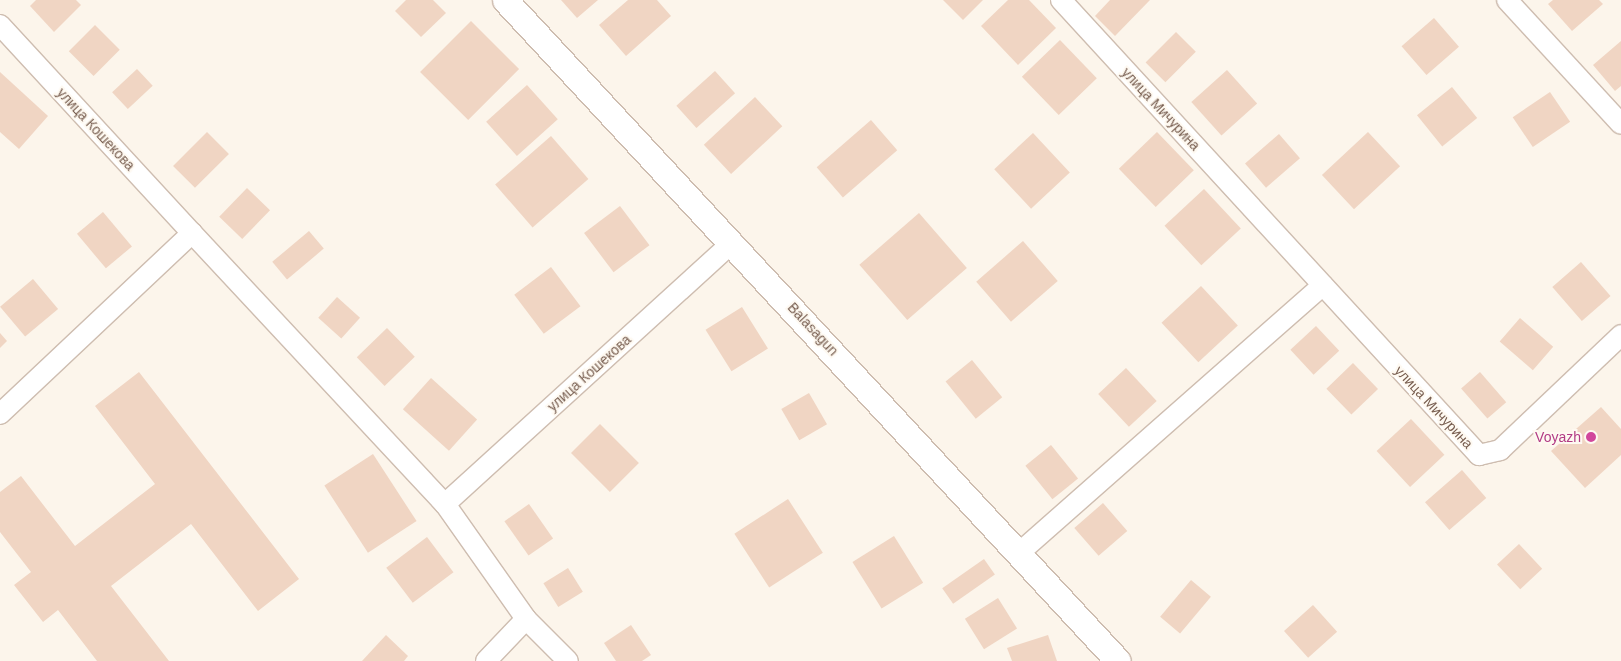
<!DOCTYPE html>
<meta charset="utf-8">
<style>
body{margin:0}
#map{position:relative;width:1621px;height:661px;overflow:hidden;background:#fcf5eb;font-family:Helvetica,sans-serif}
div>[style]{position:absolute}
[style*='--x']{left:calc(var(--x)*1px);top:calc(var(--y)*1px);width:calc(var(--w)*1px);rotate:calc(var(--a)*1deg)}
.building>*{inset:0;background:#f0d5c3;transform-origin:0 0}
.roads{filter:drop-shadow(1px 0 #cebdb0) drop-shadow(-1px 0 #cebdb0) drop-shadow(0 1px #cebdb0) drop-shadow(0 -1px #cebdb0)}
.minor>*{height:20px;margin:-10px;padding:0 10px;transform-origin:10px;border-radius:10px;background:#fff}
.tertiary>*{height:25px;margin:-12.5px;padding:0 12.5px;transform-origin:12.5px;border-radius:12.5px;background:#fff}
.dots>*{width:14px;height:14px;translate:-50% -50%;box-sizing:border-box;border:2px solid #fef9f1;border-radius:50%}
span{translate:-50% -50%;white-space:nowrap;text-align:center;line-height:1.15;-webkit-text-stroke:4px #fef9f1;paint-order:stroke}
.street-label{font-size:14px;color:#765c4e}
.hotel-label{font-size:14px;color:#b23c85}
.right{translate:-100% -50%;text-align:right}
</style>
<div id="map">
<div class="building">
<div style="clip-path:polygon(36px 0,76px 0,81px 5px,54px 32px,30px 6px)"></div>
<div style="clip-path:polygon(406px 0,433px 0,446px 13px,421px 37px,395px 11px)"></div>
<div style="clip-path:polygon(561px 0,598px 0,577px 18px)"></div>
<div style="clip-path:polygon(628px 0,657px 0,671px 16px,626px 56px,599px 25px)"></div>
<div style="clip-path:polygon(943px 0,983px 0,963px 20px)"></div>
<div style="clip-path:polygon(1008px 0,1029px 0,1056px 28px,1018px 65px,981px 26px)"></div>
<div style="clip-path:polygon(1110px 0,1150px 0,1115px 36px,1095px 16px)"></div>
<div style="clip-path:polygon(1553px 0,1599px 0,1603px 4px,1572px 31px,1548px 4px)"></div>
<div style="left:1434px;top:18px;width:38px;height:43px;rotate:49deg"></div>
<div style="left:471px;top:21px;width:68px;height:72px;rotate:45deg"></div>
<div style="left:95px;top:25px;width:35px;height:37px;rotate:45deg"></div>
<div style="left:1176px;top:32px;width:28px;height:43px;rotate:45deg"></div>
<div style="left:1060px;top:40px;width:53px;height:53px;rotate:46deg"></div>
<div style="clip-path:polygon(1621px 41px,1621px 86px,1615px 91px,1593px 65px)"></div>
<div style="left:137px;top:69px;width:23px;height:34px;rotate:47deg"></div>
<div style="left:1227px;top:70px;width:45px;height:48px;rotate:48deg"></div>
<div style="left:715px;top:71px;width:30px;height:52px;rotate:48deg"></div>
<div style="clip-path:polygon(0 72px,48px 116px,19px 149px,0 132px)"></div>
<div style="left:527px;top:85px;width:46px;height:55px;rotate:48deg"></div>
<div style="left:1452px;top:87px;width:40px;height:45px;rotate:51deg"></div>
<div style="left:1550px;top:92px;width:36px;height:45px;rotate:56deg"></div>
<div style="left:755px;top:97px;width:40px;height:70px;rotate:47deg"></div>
<div style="left:871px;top:120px;width:40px;height:72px;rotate:49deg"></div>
<div style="left:207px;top:132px;width:31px;height:48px;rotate:45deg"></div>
<div style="left:1157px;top:132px;width:53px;height:53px;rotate:46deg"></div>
<div style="left:1368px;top:132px;width:47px;height:63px;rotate:47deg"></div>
<div style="left:1033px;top:133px;width:54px;height:53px;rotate:47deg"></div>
<div style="left:1279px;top:134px;width:32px;height:45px;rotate:49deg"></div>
<div style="left:551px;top:136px;width:57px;height:74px;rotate:49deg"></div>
<div style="left:247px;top:188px;width:32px;height:40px;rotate:44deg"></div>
<div style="left:1204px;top:189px;width:54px;height:54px;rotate:47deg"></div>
<div style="left:620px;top:206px;width:49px;height:45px;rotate:53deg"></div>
<div style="left:103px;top:212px;width:45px;height:34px;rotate:50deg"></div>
<div style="left:919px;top:213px;width:73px;height:79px;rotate:49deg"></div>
<div style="left:309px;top:231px;width:23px;height:48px;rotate:50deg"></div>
<div style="left:1023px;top:241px;width:53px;height:62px;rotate:49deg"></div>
<div style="left:1581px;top:262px;width:45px;height:38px;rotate:49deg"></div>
<div style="left:551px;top:267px;width:49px;height:46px;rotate:53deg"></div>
<div style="left:33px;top:279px;width:39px;height:43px;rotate:50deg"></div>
<div style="left:1201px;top:286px;width:54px;height:54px;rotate:47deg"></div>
<div style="left:337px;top:297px;width:31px;height:28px;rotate:42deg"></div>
<div style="left:742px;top:307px;width:49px;height:43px;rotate:58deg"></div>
<div style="left:1520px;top:318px;width:44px;height:31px;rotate:41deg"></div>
<div style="left:1316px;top:326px;width:34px;height:35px;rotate:47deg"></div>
<div style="left:387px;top:328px;width:40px;height:42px;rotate:46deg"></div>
<div style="clip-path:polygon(0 333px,7px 341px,0 348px)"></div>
<div style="left:972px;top:360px;width:48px;height:34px;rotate:51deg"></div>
<div style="left:1353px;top:363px;width:36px;height:37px;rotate:46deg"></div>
<div style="left:1126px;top:368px;width:45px;height:38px;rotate:47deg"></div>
<div style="clip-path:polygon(139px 372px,299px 579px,258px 611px,191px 524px,111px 586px,169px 661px,97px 661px,58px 610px,43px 622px,14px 585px,31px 572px,0 532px,0 492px,21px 476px,75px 546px,155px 484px,95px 406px)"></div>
<div style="left:1480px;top:372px;width:40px;height:25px;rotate:49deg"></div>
<div style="left:431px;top:378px;width:62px;height:42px;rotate:42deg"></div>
<div style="left:809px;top:393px;width:36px;height:32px;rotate:60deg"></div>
<div style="clip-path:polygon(1601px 407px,1621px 429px,1621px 455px,1585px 488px,1551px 451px)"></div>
<div style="left:1411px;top:419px;width:49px;height:47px;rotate:47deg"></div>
<div style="left:600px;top:424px;width:55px;height:41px;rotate:45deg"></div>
<div style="left:1051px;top:445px;width:43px;height:33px;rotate:51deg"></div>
<div style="left:373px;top:454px;width:80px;height:58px;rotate:57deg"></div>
<div style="left:1462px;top:470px;width:37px;height:49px;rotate:49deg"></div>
<div style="left:788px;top:499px;width:64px;height:64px;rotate:57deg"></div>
<div style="left:1103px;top:503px;width:37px;height:38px;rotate:49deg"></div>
<div style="left:529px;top:504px;width:42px;height:30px;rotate:55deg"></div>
<div style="left:894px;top:536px;width:55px;height:49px;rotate:58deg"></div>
<div style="left:427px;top:537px;width:44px;height:51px;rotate:53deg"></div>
<div style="left:1519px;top:544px;width:34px;height:30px;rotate:47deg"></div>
<div style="left:984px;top:559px;width:19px;height:51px;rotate:55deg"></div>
<div style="left:568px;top:568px;width:28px;height:29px;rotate:58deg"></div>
<div style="left:1191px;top:580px;width:26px;height:48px;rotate:40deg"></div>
<div style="left:998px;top:598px;width:36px;height:39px;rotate:58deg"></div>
<div style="left:1313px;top:605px;width:36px;height:39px;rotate:48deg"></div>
<div style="clip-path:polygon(631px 625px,651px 655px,642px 661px,616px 661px,604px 643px)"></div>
<div style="clip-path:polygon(386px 635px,408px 656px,404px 661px,362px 661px)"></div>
<div style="clip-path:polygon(1048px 635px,1057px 661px,1012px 661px,1007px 648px)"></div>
</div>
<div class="roads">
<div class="minor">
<div style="--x:1061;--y:0;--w:618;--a:47.43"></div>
<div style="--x:1479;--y:455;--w:22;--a:-13"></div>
<div style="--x:1500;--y:450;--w:167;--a:-43.5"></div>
<div style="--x:1507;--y:0;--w:168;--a:47.4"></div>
<div style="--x:0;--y:25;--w:283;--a:47.3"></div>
<div style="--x:0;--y:414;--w:264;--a:-43.3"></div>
<div style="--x:192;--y:233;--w:371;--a:47"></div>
<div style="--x:445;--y:504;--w:389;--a:-42.3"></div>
<div style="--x:445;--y:504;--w:141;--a:54.8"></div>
<div style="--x:526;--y:619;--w:59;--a:45"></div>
<div style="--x:1019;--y:553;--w:405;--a:-41.4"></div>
<div style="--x:486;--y:661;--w:58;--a:-46.4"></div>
</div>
<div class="tertiary">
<div style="--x:505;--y:0;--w:901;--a:47.16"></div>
</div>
</div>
<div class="dots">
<div style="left:1591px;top:437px;background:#d1479c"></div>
</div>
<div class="street-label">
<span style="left:1161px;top:109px;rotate:47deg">улица Мичурина</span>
<span style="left:96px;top:129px;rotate:47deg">улица Кошекова</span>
<span style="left:813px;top:329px;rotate:47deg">Balasagun</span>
<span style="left:589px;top:373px;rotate:-42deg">улица Кошекова</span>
<span style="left:1434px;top:407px;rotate:47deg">улица Мичурина</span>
</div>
<div class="hotel-label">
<span class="right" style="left:1581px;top:437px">Voyazh</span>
</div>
</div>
